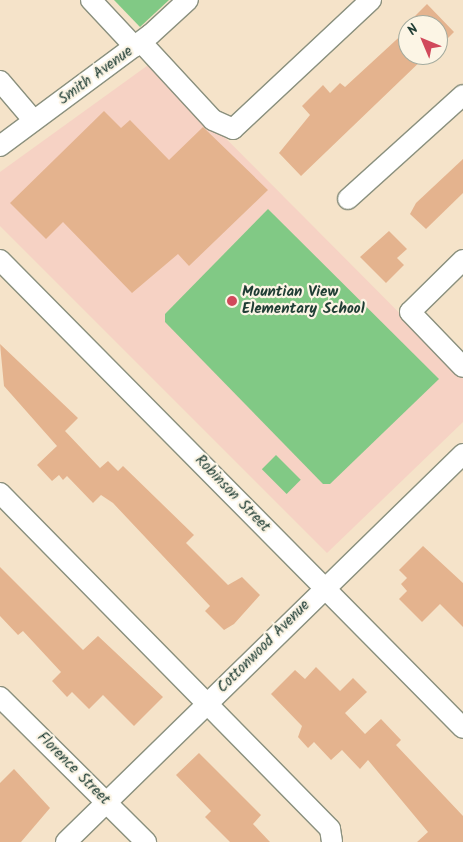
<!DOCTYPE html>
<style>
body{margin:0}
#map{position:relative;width:463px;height:842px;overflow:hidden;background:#f5e3c9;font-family:Kalam,sans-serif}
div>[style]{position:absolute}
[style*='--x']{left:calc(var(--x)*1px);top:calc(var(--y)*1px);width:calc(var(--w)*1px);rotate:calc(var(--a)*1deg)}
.built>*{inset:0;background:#f6d2c4}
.green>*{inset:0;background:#81c985;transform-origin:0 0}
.building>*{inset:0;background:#e4b38e}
.roads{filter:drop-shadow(1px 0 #8a907e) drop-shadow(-1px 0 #8a907e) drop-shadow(0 1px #8a907e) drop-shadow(0 -1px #8a907e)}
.minor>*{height:20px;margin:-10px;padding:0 10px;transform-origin:10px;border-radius:10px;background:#fff}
.dots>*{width:14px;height:14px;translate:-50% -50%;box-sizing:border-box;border:2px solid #fcf5e5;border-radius:50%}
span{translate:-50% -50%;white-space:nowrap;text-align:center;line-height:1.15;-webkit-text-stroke:4.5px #fcf5e5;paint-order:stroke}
.street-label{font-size:15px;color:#1f3d34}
.poi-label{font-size:15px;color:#1f3d34;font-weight:700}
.left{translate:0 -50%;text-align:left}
.north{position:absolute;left:398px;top:15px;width:50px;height:50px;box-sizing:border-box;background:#fcf5e5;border:1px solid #a4ab9e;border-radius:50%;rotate:315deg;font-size:14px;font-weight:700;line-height:20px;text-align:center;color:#1f3d34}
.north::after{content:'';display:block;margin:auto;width:18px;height:22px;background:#d1495b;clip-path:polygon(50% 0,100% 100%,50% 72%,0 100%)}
</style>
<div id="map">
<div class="built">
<div style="clip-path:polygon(151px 63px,463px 377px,463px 422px,327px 553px,0 226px,0 172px)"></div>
</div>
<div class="green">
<div style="clip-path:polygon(114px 0,169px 0,140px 27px)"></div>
<div style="clip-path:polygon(268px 209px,439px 379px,330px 484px,323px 484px,165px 322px,165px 314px)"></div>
<div style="left:276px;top:455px;width:35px;height:20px;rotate:45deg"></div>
</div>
<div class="building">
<div style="clip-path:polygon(427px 4px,454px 32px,438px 48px,438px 25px,406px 25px)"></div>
<div style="clip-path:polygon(408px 29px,408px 55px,427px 55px,301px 176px,279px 153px,310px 115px,302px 106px,323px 85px,330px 93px,340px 83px,345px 87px)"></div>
<div style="clip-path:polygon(104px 111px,121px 128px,130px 120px,169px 160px,203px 127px,268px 190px,189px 266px,178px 254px,132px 293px,63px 222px,46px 239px,10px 203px)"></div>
<div style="clip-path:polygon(463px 159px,463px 193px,426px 229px,410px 214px,416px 203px)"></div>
<div style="clip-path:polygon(389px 231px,407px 249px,397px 258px,404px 265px,386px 283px,360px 257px)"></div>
<div style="clip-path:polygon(0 344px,78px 418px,65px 431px,100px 468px,108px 461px,118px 471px,123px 466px,194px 535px,186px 543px,228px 585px,242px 577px,260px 595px,234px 624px,224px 630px,205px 611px,210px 606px,113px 503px,101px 495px,93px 503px,67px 476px,63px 480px,59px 475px,52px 481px,37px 465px,57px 446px,4px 386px)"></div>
<div style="clip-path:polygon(423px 546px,463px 583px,463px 627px,440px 604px,422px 622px,399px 599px,407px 591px,401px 584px,407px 578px,399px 570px)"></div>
<div style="clip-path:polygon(0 567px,83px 650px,98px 636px,163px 697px,134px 726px,103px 695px,89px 709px,72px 692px,67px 697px,52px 681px,61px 672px,23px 631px,18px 635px,0 616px)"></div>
<div style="clip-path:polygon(316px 667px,340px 691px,353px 678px,367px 692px,345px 713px,365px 734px,381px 719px,401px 740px,396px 745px,463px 816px,463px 842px,417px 842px,428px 832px,368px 760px,360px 769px,342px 750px,331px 760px,314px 742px,308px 748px,298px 737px,302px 726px,271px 694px,295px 670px,305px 679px)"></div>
<div style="clip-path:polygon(199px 753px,261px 815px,253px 824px,270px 842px,230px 842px,205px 817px,211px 811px,176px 775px)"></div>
<div style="clip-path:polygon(14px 769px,50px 808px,21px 842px,0 842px,0 783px)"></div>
</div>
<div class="roads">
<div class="minor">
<div style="--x:91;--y:0;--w:64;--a:46.9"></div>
<div style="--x:141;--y:42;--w:106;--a:47.3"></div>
<div style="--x:213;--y:120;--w:22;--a:24"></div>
<div style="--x:233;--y:129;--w:189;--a:-43.1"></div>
<div style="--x:0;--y:81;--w:52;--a:49.6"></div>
<div style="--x:0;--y:146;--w:188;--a:-36.6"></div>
<div style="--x:151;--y:34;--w:50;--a:-42.6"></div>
<div style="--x:348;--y:199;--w:155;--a:-42.1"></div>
<div style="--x:0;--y:260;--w:658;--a:45.31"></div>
<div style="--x:463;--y:260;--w:74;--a:135.5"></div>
<div style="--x:410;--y:312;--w:76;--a:46.1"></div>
<div style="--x:0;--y:493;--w:471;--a:45.5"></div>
<div style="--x:330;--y:829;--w:13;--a:81"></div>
<div style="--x:0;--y:697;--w:206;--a:44.8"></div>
<div style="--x:66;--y:842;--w:555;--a:-44.34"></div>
</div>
</div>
<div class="dots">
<div style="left:232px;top:301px;background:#d1495b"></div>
</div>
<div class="street-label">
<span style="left:96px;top:76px;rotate:-36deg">Smith Avenue</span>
<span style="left:232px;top:494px;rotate:46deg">Robinson Street</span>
<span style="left:264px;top:647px;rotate:-45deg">Cottonwood Avenue</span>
<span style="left:73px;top:769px;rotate:45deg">Florence Street</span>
</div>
<div class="poi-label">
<span class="left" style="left:242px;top:301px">Mountian View<br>Elementary School</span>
</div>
<div class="north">N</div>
</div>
